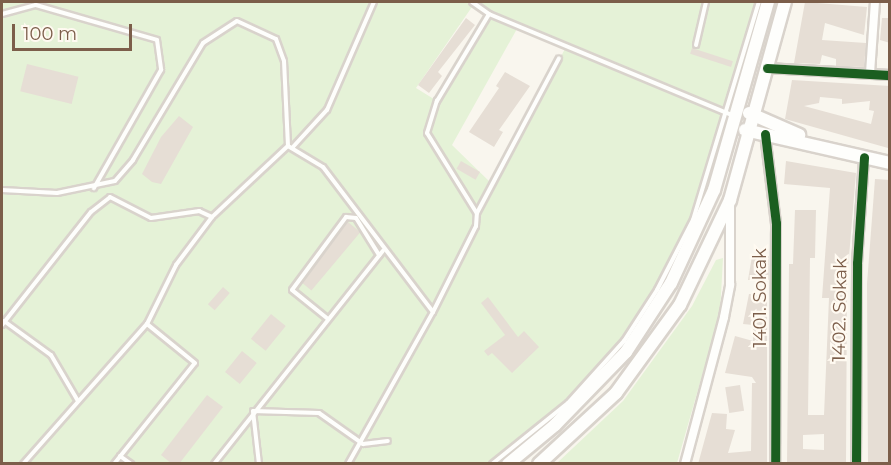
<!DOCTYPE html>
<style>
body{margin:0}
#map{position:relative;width:891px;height:465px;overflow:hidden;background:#f9f6ee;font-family:Montserrat,sans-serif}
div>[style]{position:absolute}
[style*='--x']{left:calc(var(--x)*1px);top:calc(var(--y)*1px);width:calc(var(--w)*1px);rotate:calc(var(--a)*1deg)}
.green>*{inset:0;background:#e5f2d7}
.building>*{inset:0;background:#e6ded5;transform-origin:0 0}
.roads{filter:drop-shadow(2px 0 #d9d3cc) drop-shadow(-2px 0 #d9d3cc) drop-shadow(0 2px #d9d3cc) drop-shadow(0 -2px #d9d3cc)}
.lane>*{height:4px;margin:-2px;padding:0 2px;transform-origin:2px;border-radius:2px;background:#fefefc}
.street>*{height:8px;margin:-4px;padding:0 4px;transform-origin:4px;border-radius:4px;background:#fefefc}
.secondary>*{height:12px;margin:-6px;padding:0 6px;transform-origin:6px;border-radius:6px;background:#fefefc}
.cycleway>*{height:9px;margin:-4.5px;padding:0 4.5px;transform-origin:4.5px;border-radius:4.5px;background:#1b5e20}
span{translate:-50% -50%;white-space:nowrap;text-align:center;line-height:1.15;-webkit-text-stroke:4.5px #fffaf1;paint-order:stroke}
.street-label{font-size:18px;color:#7c5e4a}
.frame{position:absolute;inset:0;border:3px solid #7c5e4a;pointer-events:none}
.scale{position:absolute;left:12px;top:24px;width:120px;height:27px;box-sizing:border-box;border:3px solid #7c5e4a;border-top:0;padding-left:8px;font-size:18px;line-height:21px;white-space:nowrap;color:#7c5e4a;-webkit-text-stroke:4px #fffaf1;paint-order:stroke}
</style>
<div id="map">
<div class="green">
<div style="clip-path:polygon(evenodd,2px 2px,759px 2px,693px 220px,657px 290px,624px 341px,568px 403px,492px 463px,2px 463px,2px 2px,474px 4px,489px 15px,437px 101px,416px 88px,474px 4px,2px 2px,518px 27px,566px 47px,492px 184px,452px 145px,518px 27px)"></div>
<div style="clip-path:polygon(723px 258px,720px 313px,677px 463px,557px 463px,623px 401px,692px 306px,716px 260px)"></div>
</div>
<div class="building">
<div style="clip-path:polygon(805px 2px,867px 7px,864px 35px,825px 23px,822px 40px,866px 43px,864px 67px,836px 66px,836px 59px,822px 55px,820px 64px,794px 63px)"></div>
<div style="clip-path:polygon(466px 18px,475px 25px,438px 72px,442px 76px,429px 93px,418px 85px)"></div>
<div style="clip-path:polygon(882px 18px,890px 18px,890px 43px,880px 40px)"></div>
<div style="left:692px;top:48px;width:43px;height:6px;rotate:18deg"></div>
<div style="left:27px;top:64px;width:53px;height:28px;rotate:14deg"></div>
<div style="clip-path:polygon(505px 72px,530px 86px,499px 130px,503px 132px,494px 147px,469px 132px,499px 88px,496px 86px)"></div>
<div style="clip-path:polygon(evenodd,792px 80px,890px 86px,888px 148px,785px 119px,792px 80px,820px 97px,842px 99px,842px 104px,870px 101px,869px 110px,874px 111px,871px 124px,804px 106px,819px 103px,820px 97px)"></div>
<div style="clip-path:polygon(179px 116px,193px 127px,161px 184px,152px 182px,142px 174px,161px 137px)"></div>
<div style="left:461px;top:161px;width:22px;height:9px;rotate:30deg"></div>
<div style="clip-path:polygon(evenodd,786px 161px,856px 173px,847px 281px,846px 464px,787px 464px,789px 264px,793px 264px,795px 210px,816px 210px,815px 258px,810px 258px,808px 415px,824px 415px,829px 298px,822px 298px,830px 188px,784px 184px,786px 161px,824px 434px,824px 450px,803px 449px,803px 435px,824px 434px)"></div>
<div style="clip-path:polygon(875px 179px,890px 180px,890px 464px,868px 464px,867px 284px)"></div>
<div style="left:348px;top:222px;width:16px;height:76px;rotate:40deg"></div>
<div style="clip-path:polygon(752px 256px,769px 256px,769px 280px,748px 280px)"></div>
<div style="left:223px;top:287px;width:9px;height:23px;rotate:41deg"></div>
<div style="clip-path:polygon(749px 294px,767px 296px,767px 464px,698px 464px,712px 413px,727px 414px,726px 429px,735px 430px,728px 453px,751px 451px,752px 383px,756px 383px,752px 377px,725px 373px,735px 336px,753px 341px,753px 325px,743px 324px)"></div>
<div style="clip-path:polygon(488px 297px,518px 337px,524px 331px,539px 347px,512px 373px,492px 353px,488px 356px,484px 351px,505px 335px,481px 303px)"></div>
<div style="left:271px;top:314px;width:19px;height:32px;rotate:39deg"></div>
<div style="left:242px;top:351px;width:19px;height:27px;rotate:39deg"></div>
<div style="left:740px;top:385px;width:26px;height:15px;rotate:81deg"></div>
<div style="clip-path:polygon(207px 395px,223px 407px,179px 464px,172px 464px,161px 455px)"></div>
</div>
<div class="roads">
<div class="lane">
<div style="--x:472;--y:2;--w:21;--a:35"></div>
<div style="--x:489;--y:14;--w:260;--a:22.6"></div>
<div style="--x:2;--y:14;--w:35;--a:-15"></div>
<div style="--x:36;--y:5;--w:126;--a:16.1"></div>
<div style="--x:157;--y:40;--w:30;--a:82"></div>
<div style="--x:161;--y:70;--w:136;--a:119.6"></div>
<div style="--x:696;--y:45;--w:44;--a:-76.9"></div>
<div style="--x:292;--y:148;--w:52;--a:-47.4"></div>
<div style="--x:327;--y:110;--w:118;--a:-66.5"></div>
<div style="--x:2;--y:190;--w:55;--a:3.1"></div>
<div style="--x:57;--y:193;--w:59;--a:-11.7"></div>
<div style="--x:115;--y:181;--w:28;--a:-49"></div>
<div style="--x:133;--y:160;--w:136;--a:-59.1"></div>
<div style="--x:203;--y:43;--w:40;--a:-32.9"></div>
<div style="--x:237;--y:21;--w:43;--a:24.8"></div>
<div style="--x:276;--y:39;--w:23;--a:70"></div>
<div style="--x:284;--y:61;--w:85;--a:87.3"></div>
<div style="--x:288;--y:146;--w:41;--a:31"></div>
<div style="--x:323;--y:167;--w:182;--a:52.8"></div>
<div style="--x:476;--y:212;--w:93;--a:-121.8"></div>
<div style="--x:427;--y:133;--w:34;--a:-73"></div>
<div style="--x:437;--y:101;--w:101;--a:-59.1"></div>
<div style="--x:328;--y:319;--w:46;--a:-141.1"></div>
<div style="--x:292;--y:290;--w:91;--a:-53.5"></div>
<div style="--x:346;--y:217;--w:10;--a:6"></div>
<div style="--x:356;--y:218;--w:44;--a:58.1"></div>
<div style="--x:4;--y:321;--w:58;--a:35.9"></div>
<div style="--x:51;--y:355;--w:53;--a:59.6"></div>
<div style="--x:2;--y:325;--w:144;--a:-51.8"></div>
<div style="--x:91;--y:212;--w:24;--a:-38"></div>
<div style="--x:110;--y:197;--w:46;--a:27.1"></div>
<div style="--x:151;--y:218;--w:49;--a:-8.3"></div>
<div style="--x:199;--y:211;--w:14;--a:25"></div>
<div style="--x:120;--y:456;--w:14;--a:36"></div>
<div style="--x:23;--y:464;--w:187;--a:-48.5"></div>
<div style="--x:147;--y:324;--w:66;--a:-63.8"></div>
<div style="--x:176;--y:265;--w:60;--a:-53.1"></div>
<div style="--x:212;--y:217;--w:104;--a:-43.1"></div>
<div style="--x:114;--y:464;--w:129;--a:-51.3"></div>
<div style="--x:195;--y:363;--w:62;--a:-140.9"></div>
<div style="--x:214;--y:464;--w:272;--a:-51.6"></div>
<div style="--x:259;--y:464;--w:53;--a:-96.5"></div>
<div style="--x:253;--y:411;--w:66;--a:1.7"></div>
<div style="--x:319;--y:413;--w:54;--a:35.2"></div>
<div style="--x:363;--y:444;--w:25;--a:-7"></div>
<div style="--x:348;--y:464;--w:174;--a:-60.8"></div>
<div style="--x:433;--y:312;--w:96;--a:-63.4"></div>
<div style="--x:476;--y:226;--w:13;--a:-86"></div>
<div style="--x:477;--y:213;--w:175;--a:-62.1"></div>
<div style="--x:492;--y:464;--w:97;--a:-38.8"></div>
<div style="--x:568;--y:403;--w:84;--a:-47.9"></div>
<div style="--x:624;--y:341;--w:61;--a:-57.1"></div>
<div style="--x:657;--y:290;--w:79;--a:-62.8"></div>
<div style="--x:693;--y:220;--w:228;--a:-73.2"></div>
</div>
<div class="street">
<div style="--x:767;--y:68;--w:123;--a:3.3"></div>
<div style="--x:870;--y:73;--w:71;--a:-86"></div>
<div style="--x:765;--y:134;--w:90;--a:83"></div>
<div style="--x:776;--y:223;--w:241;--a:90.2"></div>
<div style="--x:685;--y:464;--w:152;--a:-75.1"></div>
<div style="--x:724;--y:317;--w:33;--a:-79"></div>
<div style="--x:730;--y:285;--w:79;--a:-90"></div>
<div style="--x:856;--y:464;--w:201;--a:-89.7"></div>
<div style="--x:857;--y:263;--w:106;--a:-86.2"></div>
</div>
<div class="secondary">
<div style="--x:749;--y:113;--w:55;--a:23.7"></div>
<div style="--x:745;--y:130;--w:149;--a:12.8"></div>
<div style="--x:508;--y:464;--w:61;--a:-39.7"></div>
<div style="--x:555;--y:425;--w:102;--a:-45.8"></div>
<div style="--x:626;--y:352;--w:82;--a:-56.9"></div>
<div style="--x:671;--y:283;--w:102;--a:-65.2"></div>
<div style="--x:714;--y:190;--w:196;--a:-74"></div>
<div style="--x:539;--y:464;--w:105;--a:-42.7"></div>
<div style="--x:616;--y:393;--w:109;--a:-54"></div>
<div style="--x:680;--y:305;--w:116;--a:-64.5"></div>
<div style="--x:730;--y:200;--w:205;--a:-74.5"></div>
</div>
</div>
<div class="cycleway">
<div style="--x:767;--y:68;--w:123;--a:3.3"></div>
<div style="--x:765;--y:134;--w:90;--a:83"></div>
<div style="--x:776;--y:223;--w:241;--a:90.2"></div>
<div style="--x:856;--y:464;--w:201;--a:-89.7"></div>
<div style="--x:857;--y:263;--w:106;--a:-86.2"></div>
</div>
<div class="street-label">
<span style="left:760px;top:298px;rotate:-90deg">1401. Sokak</span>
<span style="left:840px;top:310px;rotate:-89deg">1402. Sokak</span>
</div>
<div class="frame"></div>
<div class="scale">100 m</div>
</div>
